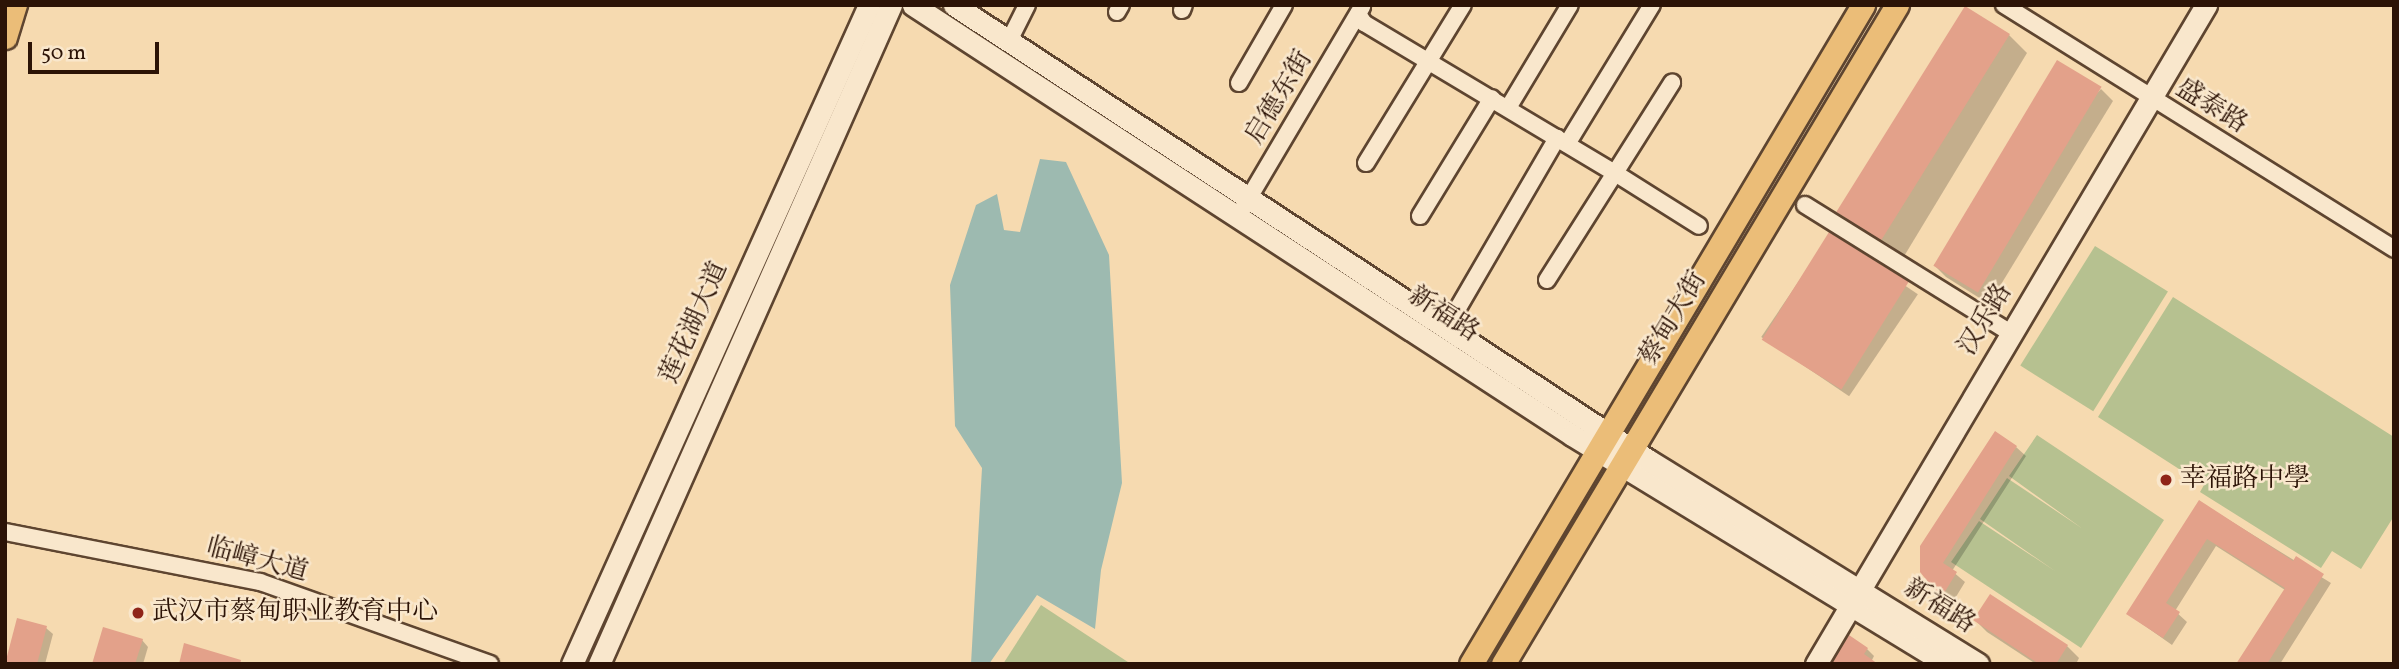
<!DOCTYPE html>
<meta charset="utf-8">
<style>
body{margin:0}
#map{position:relative;width:2399px;height:669px;overflow:hidden;background:#f6dab0;font-family:Vollkorn,"Noto Serif SC",serif}
div>[style]{position:absolute}
[style*='--x']{left:calc(var(--x)*1px);top:calc(var(--y)*1px);width:calc(var(--w)*1px);rotate:calc(var(--a)*1deg)}
.green>*{inset:0;background:#b6c190;transform-origin:0 0}
.water>*{inset:0;background:#9dbab0}
.shadow>*{inset:0;background:#0003;transform-origin:0 0}
.building>*{inset:0;background:#e3a18a;transform-origin:0 0}
.roads{filter:drop-shadow(2px 0 #5e4530) drop-shadow(-2px 0 #5e4530) drop-shadow(0 2px #5e4530) drop-shadow(0 -2px #5e4530)}
.street>*{height:16px;margin:-8px;padding:0 8px;transform-origin:8px;border-radius:8px;background:#f9e7cc}
.secondary>*{height:21px;margin:-10.5px;padding:0 10.5px;transform-origin:10.5px;border-radius:10.5px;background:#f9e7cc}
.primary>*{height:23px;margin:-11.5px;padding:0 11.5px;transform-origin:11.5px;border-radius:11.5px;background:#ebbd78}
.dots>*{width:19px;height:19px;translate:-50% -50%;box-sizing:border-box;border:4px solid #f9e7cc;border-radius:50%}
span{translate:-50% -50%;white-space:nowrap;text-align:center;line-height:1.15;-webkit-text-stroke:5px #f9e7cc;paint-order:stroke}
.street-label{font-size:26px;color:#2c1306}
.poi-label{font-size:26px;color:#2c1306}
.left{translate:0 -50%;text-align:left}
.frame{position:absolute;inset:0;border:7px solid #2c1306;pointer-events:none}
.scale{position:absolute;left:28px;top:42px;width:131px;height:32px;box-sizing:border-box;border:4px solid #2c1306;border-top:0;padding-left:9px;font-size:21px;line-height:24px;white-space:nowrap;color:#2c1306;-webkit-text-stroke:5px #f9e7cc;paint-order:stroke}
</style>
<div id="map">
<div class="green">
<div style="left:2095px;top:246px;width:86px;height:141px;rotate:32deg"></div>
<div style="clip-path:polygon(2173px 297px,2394px 437px,2394px 516px,2361px 569px,2332px 551px,2321px 568px,2200px 492px,2204px 485px,2098px 417px)"></div>
<div style="clip-path:polygon(2037px 435px,2164px 520px,2081px 648px,1951px 562px,1979px 521px,2055px 571px,1980px 519px,2007px 478px,2083px 529px,2009px 476px)"></div>
<div style="clip-path:polygon(1041px 605px,1131px 664px,1003px 664px)"></div>
</div>
<div class="water">
<div style="clip-path:polygon(1040px 159px,1066px 162px,1109px 255px,1122px 483px,1101px 570px,1095px 629px,1037px 595px,989px 664px,971px 664px,982px 468px,955px 426px,950px 285px,976px 205px,997px 194px,1004px 230px,1020px 232px)"></div>
</div>
<div class="shadow">
<div style="clip-path:polygon(1966px 9px,2009px 35px,2027px 53px,1903px 258px,1860px 232px,1842px 214px)"></div>
<div style="clip-path:polygon(2101px 89px,2113px 101px,1989px 304px,1946px 277px,1934px 265px)"></div>
<div style="left:1830px;top:235px;width:106px;height:123px;rotate:34deg"></div>
<div style="clip-path:polygon(2016px 447px,2026px 456px,1952px 571px,1965px 582px,1951px 605px,1922px 572px)"></div>
<div style="clip-path:polygon(2200px 502px,2331px 583px,2280px 664px,2239px 664px,2285px 590px,2216px 546px,2175px 611px,2187px 622px,2172px 645px,2128px 614px)"></div>
<div style="clip-path:polygon(1991px 596px,2067px 646px,2079px 658px,2076px 664px,2036px 664px,1987px 632px,1975px 620px)"></div>
<div style="clip-path:polygon(46px 628px,53px 634px,45px 664px,6px 664px)"></div>
<div style="clip-path:polygon(142px 640px,148px 647px,143px 664px,94px 664px)"></div>
<div style="clip-path:polygon(1867px 649px,1874px 656px,1871px 662px,1833px 664px)"></div>
</div>
<div class="building">
<div style="left:1965px;top:6px;width:53px;height:243px;rotate:32deg"></div>
<div style="left:2057px;top:60px;width:52px;height:240px;rotate:31deg"></div>
<div style="left:1829px;top:232px;width:94px;height:127px;rotate:32deg"></div>
<div style="clip-path:polygon(1995px 431px,2017px 446px,1943px 563px,1957px 572px,1941px 598px,1920px 572px,1920px 546px)"></div>
<div style="clip-path:polygon(2199px 500px,2293px 561px,2296px 556px,2324px 574px,2267px 664px,2236px 664px,2285px 588px,2207px 539px,2166px 603px,2180px 612px,2163px 638px,2126px 614px)"></div>
<div style="clip-path:polygon(1990px 594px,2068px 645px,2056px 664px,2039px 664px,1973px 620px)"></div>
<div style="clip-path:polygon(17px 618px,47px 626px,37px 664px,5px 664px)"></div>
<div style="clip-path:polygon(103px 627px,143px 639px,135px 664px,92px 664px)"></div>
<div style="clip-path:polygon(1849px 635px,1868px 648px,1864px 654px,1878px 664px,1831px 664px)"></div>
<div style="clip-path:polygon(184px 643px,241px 660px,240px 664px,179px 664px)"></div>
</div>
<div class="roads">
<div class="street">
<div style="--x:2004;--y:5;--w:460;--a:32"></div>
<div style="--x:1182;--y:10;--w:5;--a:-68"></div>
<div style="--x:1117;--y:12;--w:8;--a:-60"></div>
<div style="--x:1358;--y:14;--w:11;--a:56"></div>
<div style="--x:1364;--y:23;--w:292;--a:30.9"></div>
<div style="--x:1615;--y:173;--w:107;--a:-57.7"></div>
<div style="--x:1009;--y:41;--w:40;--a:-63.4"></div>
<div style="--x:1239;--y:83;--w:90;--a:-60"></div>
<div style="--x:1508;--y:108;--w:120;--a:-59"></div>
<div style="--x:1567;--y:144;--w:163;--a:-58.6"></div>
<div style="--x:1366;--y:163;--w:185;--a:-58.5"></div>
<div style="--x:1805;--y:205;--w:243;--a:31.9"></div>
<div style="--x:1243;--y:208;--w:234;--a:-59.4"></div>
<div style="--x:1420;--y:216;--w:138;--a:-58.6"></div>
<div style="--x:1547;--y:280;--w:127;--a:-57.6"></div>
<div style="--x:1615;--y:173;--w:99;--a:32.2"></div>
<div style="--x:1447;--y:327;--w:219;--a:-59.8"></div>
<div style="--x:5;--y:532;--w:260;--a:11.1"></div>
<div style="--x:260;--y:582;--w:244;--a:19.6"></div>
</div>
<div class="secondary">
<div style="--x:913;--y:5;--w:787;--a:33.12"></div>
<div style="--x:1572;--y:435;--w:439;--a:31.4"></div>
<div style="--x:954;--y:5;--w:830;--a:33.25"></div>
<div style="--x:1648;--y:460;--w:388;--a:31.7"></div>
<div style="--x:572;--y:664;--w:723;--a:-65.74"></div>
<div style="--x:599;--y:664;--w:721;--a:-66.1"></div>
<div style="--x:1816;--y:664;--w:766;--a:-59.38"></div>
</div>
<div class="primary">
<div style="--x:5;--y:37;--w:34;--a:-73"></div>
<div style="--x:1471;--y:664;--w:767;--a:-59.25"></div>
<div style="--x:1503;--y:664;--w:768;--a:-59.13"></div>
</div>
</div>
<div class="dots">
<div style="left:2166px;top:480px;background:#8f2418"></div>
<div style="left:138px;top:613px;background:#8f2418"></div>
</div>
<div class="street-label">
<span style="left:1280px;top:98px;rotate:-59deg">启德东街</span>
<span style="left:2211px;top:107px;rotate:32deg">盛泰路</span>
<span style="left:1443px;top:315px;rotate:33deg">新福路</span>
<span style="left:1674px;top:319px;rotate:-59deg">蔡甸大街</span>
<span style="left:1986px;top:320px;rotate:-59deg">汉乐路</span>
<span style="left:695px;top:323px;rotate:-66deg">莲花湖大道</span>
<span style="left:257px;top:561px;rotate:15deg">临嶂大道</span>
<span style="left:1939px;top:607px;rotate:32deg">新福路</span>
</div>
<div class="poi-label">
<span class="left" style="left:2180px;top:480px">幸福路中學</span>
<span class="left" style="left:152px;top:613px">武汉市蔡甸职业教育中心</span>
</div>
<div class="frame"></div>
<div class="scale">50 m</div>
</div>
